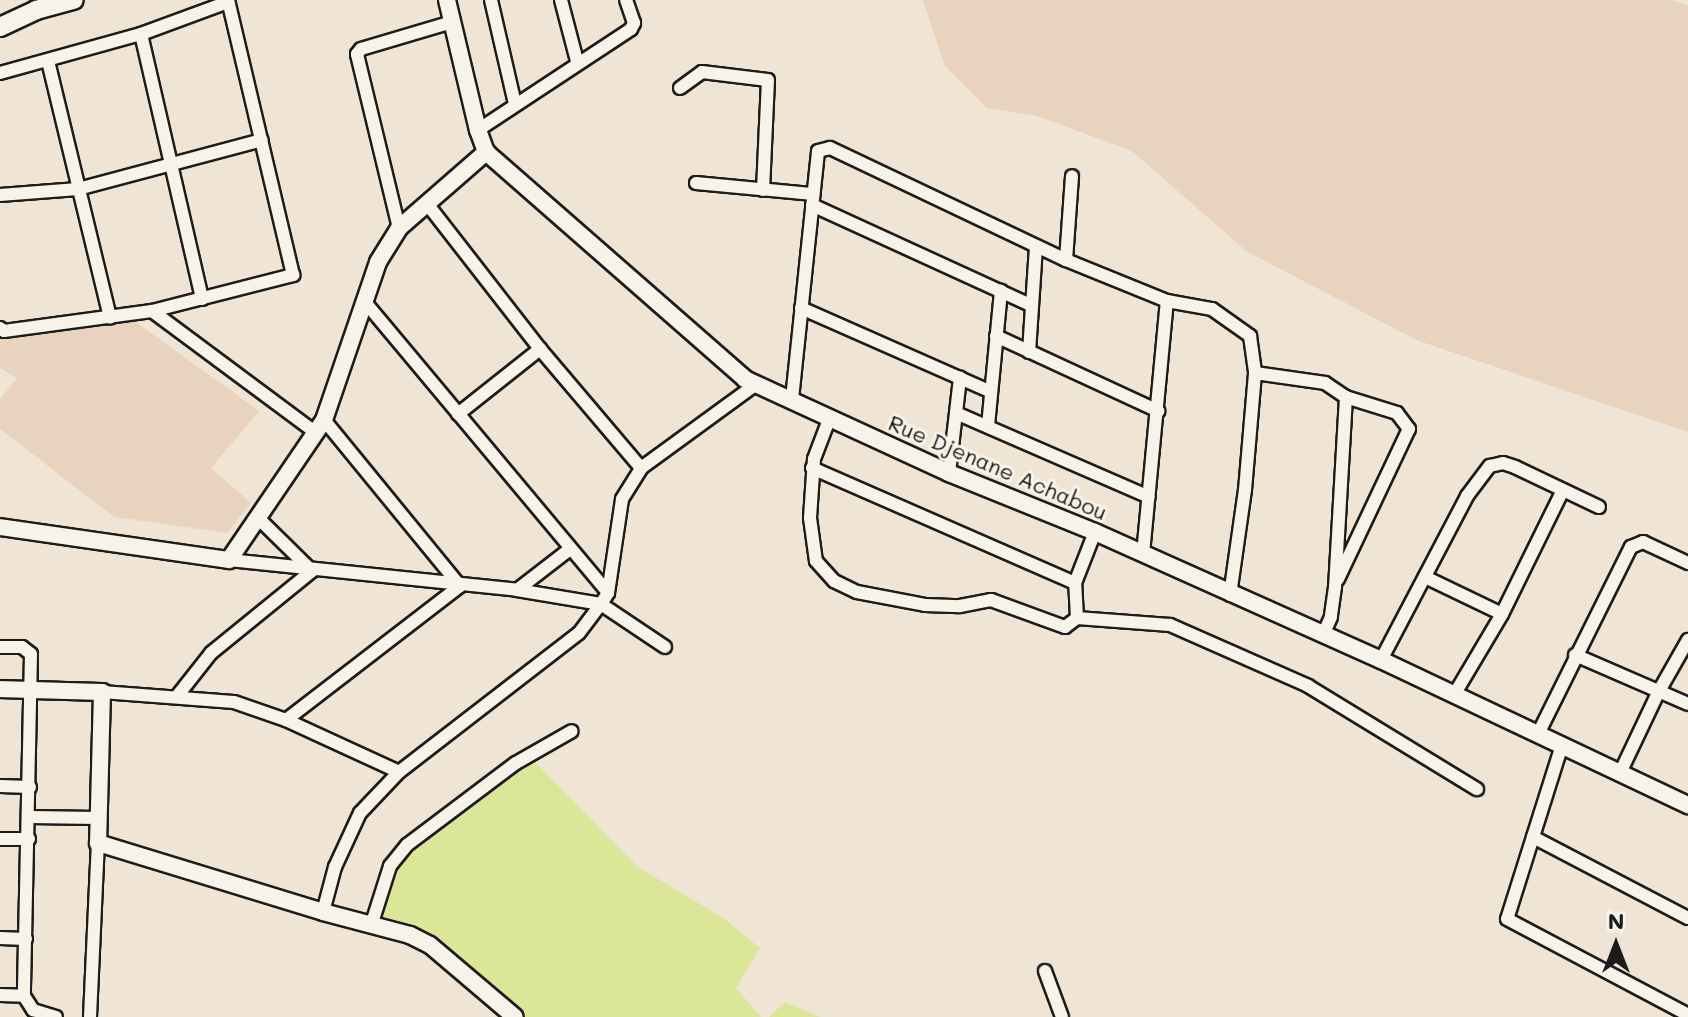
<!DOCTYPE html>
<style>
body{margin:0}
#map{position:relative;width:1688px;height:1017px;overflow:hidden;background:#f0e5d5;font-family:Mali,sans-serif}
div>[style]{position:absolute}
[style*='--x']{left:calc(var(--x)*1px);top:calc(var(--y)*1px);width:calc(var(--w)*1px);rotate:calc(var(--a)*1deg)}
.built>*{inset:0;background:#e8d4be}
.green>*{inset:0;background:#dbe699}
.roads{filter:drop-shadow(2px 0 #1c1c1c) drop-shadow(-2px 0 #1c1c1c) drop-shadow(0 2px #1c1c1c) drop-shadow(0 -2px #1c1c1c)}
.street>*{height:12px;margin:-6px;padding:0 6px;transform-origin:6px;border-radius:6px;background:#f7f3e8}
.secondary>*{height:16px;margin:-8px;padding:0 8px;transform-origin:8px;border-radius:8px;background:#f7f3e8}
.primary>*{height:18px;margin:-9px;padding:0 9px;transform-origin:9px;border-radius:9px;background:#f7f3e8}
span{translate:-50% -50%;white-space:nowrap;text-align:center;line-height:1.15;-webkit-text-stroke:6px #f7f3e8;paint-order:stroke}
.street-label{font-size:22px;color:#1c1c1c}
.north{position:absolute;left:1576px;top:905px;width:80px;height:80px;-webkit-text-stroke:6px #f7f3e8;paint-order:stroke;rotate:0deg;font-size:22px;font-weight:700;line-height:32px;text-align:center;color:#1c1c1c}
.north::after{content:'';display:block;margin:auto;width:28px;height:36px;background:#1c1c1c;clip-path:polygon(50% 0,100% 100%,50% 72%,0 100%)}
</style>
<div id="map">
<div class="built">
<div style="clip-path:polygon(923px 0,1669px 0,1688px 5px,1688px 432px,1416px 340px,1246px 251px,1132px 151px,1037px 116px,987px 108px,945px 66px)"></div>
<div style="clip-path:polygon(133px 320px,259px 411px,211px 468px,251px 503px,227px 533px,114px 517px,0 429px,0 399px,17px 378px,0 368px,0 336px)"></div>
</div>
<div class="green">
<div style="clip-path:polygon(530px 757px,638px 867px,723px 918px,760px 948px,736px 988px,761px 1017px,526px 1017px,436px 935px,378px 920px,385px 881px,405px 854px)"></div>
<div style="clip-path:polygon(785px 1002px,820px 1017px,769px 1017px)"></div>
</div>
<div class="roads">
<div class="street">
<div style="--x:491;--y:0;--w:107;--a:77"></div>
<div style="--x:561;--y:0;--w:63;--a:75.3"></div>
<div style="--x:141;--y:34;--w:272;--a:77"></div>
<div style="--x:48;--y:61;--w:264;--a:76.4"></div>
<div style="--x:0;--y:73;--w:146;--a:-15.5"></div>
<div style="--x:141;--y:34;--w:93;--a:-20.2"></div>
<div style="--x:680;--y:88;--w:27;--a:-36"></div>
<div style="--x:702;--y:72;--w:66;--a:6.9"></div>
<div style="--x:768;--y:80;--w:110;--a:92.6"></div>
<div style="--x:478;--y:130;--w:183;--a:-33.4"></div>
<div style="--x:631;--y:29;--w:7;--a:-63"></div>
<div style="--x:634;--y:23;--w:24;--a:-109"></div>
<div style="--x:696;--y:183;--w:118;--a:5.4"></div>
<div style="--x:0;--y:195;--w:78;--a:-4.4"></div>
<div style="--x:78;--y:189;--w:190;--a:-14.9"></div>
<div style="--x:428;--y:205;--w:182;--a:52.1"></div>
<div style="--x:540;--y:349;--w:156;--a:49.7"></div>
<div style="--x:812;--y:205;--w:240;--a:24.6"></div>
<div style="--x:399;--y:228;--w:179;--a:-103.6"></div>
<div style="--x:357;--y:54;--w:6;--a:-51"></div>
<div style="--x:361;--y:49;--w:95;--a:-16.5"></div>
<div style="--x:1066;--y:260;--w:84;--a:-85.9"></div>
<div style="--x:365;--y:302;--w:379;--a:50.1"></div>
<div style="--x:801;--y:308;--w:206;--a:23.8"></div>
<div style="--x:152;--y:311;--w:204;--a:36.6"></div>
<div style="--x:0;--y:328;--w:5;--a:37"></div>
<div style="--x:4;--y:331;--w:149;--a:-7.7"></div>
<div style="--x:152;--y:311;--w:146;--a:-14.3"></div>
<div style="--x:293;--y:275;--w:283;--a:-103.3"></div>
<div style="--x:996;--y:336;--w:179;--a:24.8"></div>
<div style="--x:1029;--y:352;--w:106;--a:-86.2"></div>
<div style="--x:792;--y:399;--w:249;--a:-84"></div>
<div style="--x:818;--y:151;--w:12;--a:-14"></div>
<div style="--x:830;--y:148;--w:261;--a:25.4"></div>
<div style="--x:1066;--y:260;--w:109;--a:22.1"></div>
<div style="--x:1167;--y:301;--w:46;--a:10.1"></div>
<div style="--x:1212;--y:309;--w:47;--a:35.4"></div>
<div style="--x:1250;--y:336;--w:37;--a:82"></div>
<div style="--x:956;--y:413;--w:210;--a:23.5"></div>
<div style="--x:458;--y:414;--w:105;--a:-38.4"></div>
<div style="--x:830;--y:417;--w:45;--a:110.9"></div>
<div style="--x:814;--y:459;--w:59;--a:93.9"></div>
<div style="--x:810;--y:518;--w:43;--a:82.1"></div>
<div style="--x:816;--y:561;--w:27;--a:48"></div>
<div style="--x:834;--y:581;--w:25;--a:26"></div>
<div style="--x:857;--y:592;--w:69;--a:10.8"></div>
<div style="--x:925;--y:605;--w:35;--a:2"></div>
<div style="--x:960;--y:606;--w:32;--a:-11"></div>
<div style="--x:991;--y:600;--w:79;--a:20"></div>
<div style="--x:1065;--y:627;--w:15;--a:-37"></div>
<div style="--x:1077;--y:618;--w:93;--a:4.3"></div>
<div style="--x:1170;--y:625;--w:151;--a:23.8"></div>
<div style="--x:1308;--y:686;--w:198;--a:31.4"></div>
<div style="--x:988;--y:426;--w:136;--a:-84.5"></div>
<div style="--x:812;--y:468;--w:287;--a:23.6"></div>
<div style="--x:949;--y:473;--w:96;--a:-83.4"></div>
<div style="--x:1143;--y:554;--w:254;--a:-84.6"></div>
<div style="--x:229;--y:560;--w:290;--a:5.9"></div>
<div style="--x:517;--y:590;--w:85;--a:9.5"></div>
<div style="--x:601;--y:604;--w:77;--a:33.9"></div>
<div style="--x:1425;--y:577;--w:85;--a:25.7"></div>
<div style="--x:1338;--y:579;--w:166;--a:-64.7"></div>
<div style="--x:1409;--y:429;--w:20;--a:-127"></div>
<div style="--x:1397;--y:413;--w:53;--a:-162.6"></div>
<div style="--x:517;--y:590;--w:67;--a:-37.7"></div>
<div style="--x:1230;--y:595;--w:106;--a:-81.9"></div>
<div style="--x:1245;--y:490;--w:117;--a:-85.1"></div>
<div style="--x:1255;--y:373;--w:71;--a:8.1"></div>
<div style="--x:1325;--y:383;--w:25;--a:34"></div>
<div style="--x:1346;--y:397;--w:190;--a:93.3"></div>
<div style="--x:1335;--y:587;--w:30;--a:98"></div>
<div style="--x:1331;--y:617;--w:20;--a:114"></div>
<div style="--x:1077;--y:618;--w:35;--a:-93"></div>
<div style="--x:1075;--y:583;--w:55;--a:-68.6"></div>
<div style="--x:0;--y:647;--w:22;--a:0"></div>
<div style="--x:22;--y:647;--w:11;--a:38"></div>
<div style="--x:31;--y:654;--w:342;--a:91.2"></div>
<div style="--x:24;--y:996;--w:17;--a:57"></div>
<div style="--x:33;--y:1010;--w:24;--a:17"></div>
<div style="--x:1575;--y:655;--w:123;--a:23.4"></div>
<div style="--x:1381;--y:660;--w:185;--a:-62.3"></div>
<div style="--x:1467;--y:496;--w:38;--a:-53"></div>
<div style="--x:1490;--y:466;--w:13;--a:-13"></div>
<div style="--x:1503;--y:463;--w:13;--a:18"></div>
<div style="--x:1515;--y:467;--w:93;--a:25.5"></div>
<div style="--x:102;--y:692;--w:132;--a:4.3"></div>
<div style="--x:234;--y:702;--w:55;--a:19.1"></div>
<div style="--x:286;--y:720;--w:124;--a:24.7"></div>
<div style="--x:178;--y:695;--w:53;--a:-51.8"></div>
<div style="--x:211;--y:653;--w:130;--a:-39.1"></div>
<div style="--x:312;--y:571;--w:74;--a:-135.5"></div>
<div style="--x:1454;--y:695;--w:94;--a:-59.3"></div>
<div style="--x:1502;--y:614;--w:138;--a:-63.8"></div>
<div style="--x:286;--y:720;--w:220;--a:-37.6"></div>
<div style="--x:460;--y:586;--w:215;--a:-129.3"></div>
<div style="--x:1538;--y:734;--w:209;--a:-63.6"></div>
<div style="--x:1631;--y:547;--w:13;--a:-23"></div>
<div style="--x:1643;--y:542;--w:50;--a:25"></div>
<div style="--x:1562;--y:745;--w:182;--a:107.5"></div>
<div style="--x:1507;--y:919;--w:205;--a:27.9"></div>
<div style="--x:1620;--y:773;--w:91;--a:-64.6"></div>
<div style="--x:1659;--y:691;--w:59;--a:-60.4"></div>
<div style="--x:0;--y:786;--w:30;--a:2"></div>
<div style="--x:30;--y:817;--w:67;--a:0.9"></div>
<div style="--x:1533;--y:837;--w:175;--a:27.6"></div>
<div style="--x:0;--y:839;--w:29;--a:0"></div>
<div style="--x:323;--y:912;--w:47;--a:-75.1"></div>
<div style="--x:335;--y:867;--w:60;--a:-65.2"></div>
<div style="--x:360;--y:813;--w:57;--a:-46.4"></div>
<div style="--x:399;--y:772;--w:227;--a:-37.7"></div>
<div style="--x:579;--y:633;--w:36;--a:-53"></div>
<div style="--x:601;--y:604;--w:13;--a:-58"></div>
<div style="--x:608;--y:593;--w:95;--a:-81.5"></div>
<div style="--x:622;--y:499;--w:36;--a:-58"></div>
<div style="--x:641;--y:468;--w:142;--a:-36.1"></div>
<div style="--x:371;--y:926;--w:63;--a:-72.4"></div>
<div style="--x:390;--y:866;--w:27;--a:-51"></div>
<div style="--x:407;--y:845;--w:136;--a:-37"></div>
<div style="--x:516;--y:763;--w:64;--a:-29.7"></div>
<div style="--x:0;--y:938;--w:26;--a:2"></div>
<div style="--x:1045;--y:971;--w:49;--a:69.7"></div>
<div style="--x:0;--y:995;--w:24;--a:2"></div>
<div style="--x:90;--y:1017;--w:174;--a:-87.4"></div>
</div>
<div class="secondary">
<div style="--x:447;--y:0;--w:134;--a:76.6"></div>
<div style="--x:478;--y:130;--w:23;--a:70"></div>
<div style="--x:486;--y:152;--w:344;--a:41.2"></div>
<div style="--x:745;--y:379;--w:225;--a:24.7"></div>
<div style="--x:949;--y:473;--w:157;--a:22"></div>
<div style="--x:1095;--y:532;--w:313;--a:24.1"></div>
<div style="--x:1381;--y:660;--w:340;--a:25.3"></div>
<div style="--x:0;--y:527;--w:231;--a:8.2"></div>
<div style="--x:229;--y:560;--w:169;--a:-55.8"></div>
<div style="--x:324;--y:420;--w:167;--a:-71.1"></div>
<div style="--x:378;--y:262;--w:40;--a:-58"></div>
<div style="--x:399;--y:228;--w:116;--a:-41.1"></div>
<div style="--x:0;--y:689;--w:102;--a:1.7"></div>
<div style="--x:102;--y:692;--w:151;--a:91.5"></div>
<div style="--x:98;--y:843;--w:235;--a:17"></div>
<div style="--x:323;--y:912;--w:90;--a:14.8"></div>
<div style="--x:410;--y:935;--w:22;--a:27"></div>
<div style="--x:430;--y:945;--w:111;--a:40.3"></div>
</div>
<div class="primary">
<div style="--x:0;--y:27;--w:40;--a:-25"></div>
<div style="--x:36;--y:10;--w:39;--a:-15"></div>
</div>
</div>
<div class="street-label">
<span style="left:998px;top:467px;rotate:23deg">Rue Djenane Achabou</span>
</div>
<div class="north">N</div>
</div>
